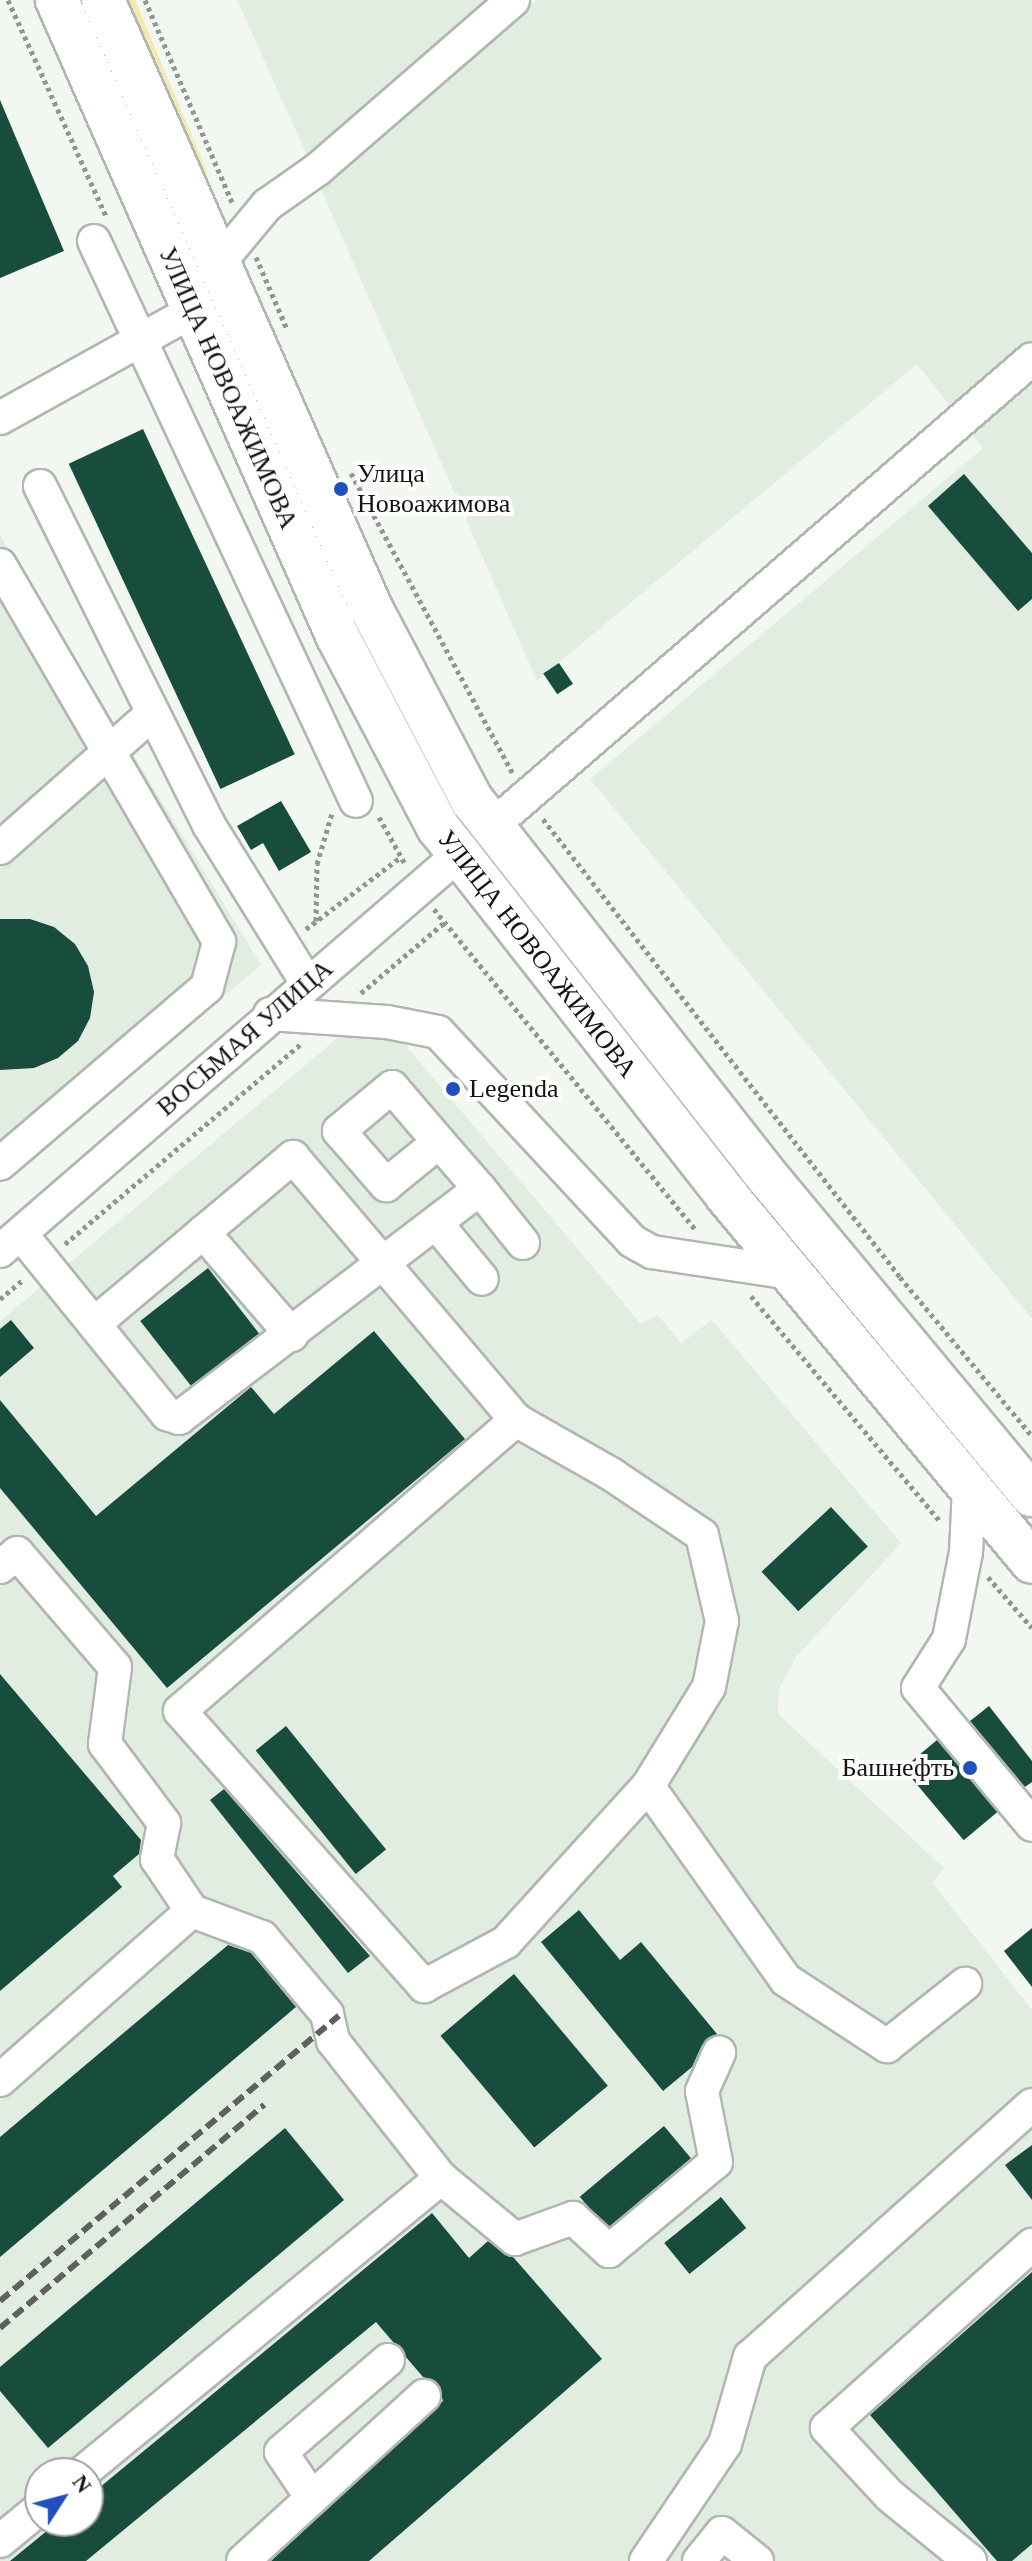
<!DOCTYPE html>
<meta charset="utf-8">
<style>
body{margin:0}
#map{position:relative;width:1032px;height:2561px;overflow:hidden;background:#f2f7f2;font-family:"Times New Roman",serif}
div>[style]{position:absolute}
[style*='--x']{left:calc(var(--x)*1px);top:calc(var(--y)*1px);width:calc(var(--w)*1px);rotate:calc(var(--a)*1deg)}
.built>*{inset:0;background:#e2ede2}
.green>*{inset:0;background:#f4e9af}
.building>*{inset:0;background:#184d3d;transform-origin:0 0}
.path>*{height:5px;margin-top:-2.5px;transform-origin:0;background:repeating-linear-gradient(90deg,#929592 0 4px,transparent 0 8px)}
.roads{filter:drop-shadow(2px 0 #b1b6b1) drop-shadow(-2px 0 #b1b6b1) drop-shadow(0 2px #b1b6b1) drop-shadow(0 -2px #b1b6b1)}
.minor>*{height:32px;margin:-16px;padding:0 16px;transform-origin:16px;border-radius:16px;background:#fff}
.major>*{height:42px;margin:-21px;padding:0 21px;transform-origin:21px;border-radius:21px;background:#fff}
.rail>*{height:6px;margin-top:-3px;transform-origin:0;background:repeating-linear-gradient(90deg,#5e615e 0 12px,transparent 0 18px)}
.dots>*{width:22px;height:22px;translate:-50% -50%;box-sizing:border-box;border:4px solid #fff;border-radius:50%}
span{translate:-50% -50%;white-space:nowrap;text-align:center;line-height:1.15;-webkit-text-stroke:8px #fff;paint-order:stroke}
.street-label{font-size:26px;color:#121412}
.poi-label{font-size:26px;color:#121412}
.left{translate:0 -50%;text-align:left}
.right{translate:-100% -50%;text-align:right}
.north{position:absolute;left:24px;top:2457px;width:80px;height:80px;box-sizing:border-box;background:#fff;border:2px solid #a0a1a0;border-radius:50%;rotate:54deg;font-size:22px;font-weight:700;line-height:32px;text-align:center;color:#121412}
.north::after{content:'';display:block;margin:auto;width:28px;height:36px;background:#214fbd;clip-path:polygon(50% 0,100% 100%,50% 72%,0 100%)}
</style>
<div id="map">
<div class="built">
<div style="clip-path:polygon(237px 0,489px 0,309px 160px)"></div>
<div style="clip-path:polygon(537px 0,1032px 0,1032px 1319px,590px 779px,983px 448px,917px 364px,537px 681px,321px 189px)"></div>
<div style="clip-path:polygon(0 535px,261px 965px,0 1184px)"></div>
<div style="clip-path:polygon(evenodd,346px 1031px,398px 1036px,641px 1324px,658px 1315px,681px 1343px,712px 1320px,901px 1543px,796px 1657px,779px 1689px,778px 1714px,944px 1868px,933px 1883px,1032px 2010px,1032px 2561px,0 2561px,0 1321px,346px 1031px,40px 2473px,88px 2473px,88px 2521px,40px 2521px,40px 2473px)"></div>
</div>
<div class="green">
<div style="clip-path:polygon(125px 0,135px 0,207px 172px,205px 186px)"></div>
</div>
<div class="building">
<div style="clip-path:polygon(0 100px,64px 251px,0 278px)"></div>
<div style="left:143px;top:429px;width:359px;height:82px;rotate:65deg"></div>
<div style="clip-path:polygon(964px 474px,1032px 553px,1032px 599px,1018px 611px,928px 506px)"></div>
<div style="left:559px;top:663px;width:25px;height:19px;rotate:56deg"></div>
<div style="clip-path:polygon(281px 801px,311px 852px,279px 871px,263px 843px,251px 850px,237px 826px)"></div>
<div style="clip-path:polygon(0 919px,30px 919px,54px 927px,75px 944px,88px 966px,94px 992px,90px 1018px,78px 1041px,58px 1058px,34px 1068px,0 1070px)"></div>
<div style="left:208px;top:1268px;width:83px;height:86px;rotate:52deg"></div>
<div style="clip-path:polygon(11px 1320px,34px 1348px,0 1377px,0 1329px)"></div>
<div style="clip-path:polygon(374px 1331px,465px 1439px,167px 1688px,0 1488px,0 1400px,96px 1516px,251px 1387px,274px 1414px)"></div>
<div style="left:831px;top:1507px;width:54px;height:95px;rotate:47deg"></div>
<div style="clip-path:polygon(0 1674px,141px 1840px,139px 1854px,113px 1876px,122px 1887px,0 1991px)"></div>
<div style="clip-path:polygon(989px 1706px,1032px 1761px,1032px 1782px,1025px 1787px,970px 1721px)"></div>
<div style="left:286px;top:1726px;width:159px;height:39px;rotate:51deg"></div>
<div style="left:937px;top:1740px;width:94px;height:44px;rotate:50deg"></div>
<div style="clip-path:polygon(224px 1789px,370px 1956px,348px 1973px,210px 1800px)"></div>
<div style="clip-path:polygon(579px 1910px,620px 1960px,641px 1942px,717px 2034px,702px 2045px,692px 2067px,663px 2091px,541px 1942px)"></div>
<div style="clip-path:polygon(1032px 1928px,1032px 1987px,1004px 1951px)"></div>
<div style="clip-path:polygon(228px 1945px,251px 1953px,296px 2007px,0 2257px,0 2137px)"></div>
<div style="left:514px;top:1974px;width:146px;height:96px;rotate:50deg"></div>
<div style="left:664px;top:2126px;width:42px;height:110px;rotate:50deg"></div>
<div style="clip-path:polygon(285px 2128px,344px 2200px,48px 2448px,0 2391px,0 2367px)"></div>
<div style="clip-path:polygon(1032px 2145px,1032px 2200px,1005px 2165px)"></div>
<div style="left:721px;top:2197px;width:40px;height:73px;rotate:51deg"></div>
<div style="clip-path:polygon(432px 2213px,469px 2258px,488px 2241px,514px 2258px,602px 2359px,369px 2561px,271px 2561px,443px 2401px,438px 2384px,423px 2377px,376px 2322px,86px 2561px,10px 2561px,59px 2521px,88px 2521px,88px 2497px)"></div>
<div style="clip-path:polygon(1032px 2272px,1032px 2544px,1012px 2561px,997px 2561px,870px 2415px)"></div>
</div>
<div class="path">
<div style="--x:8;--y:0;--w:239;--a:65.6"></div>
<div style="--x:145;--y:0;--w:222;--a:66.7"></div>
<div style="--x:256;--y:257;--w:78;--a:66.7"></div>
<div style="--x:351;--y:473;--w:342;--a:61.7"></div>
<div style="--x:379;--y:817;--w:54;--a:61"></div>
<div style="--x:543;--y:819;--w:581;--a:52.06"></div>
<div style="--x:900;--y:1277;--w:207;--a:50.3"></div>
<div style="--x:434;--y:909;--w:414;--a:50.8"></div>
<div style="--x:316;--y:921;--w:57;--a:-89"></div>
<div style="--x:317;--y:864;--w:53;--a:-73.6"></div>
<div style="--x:306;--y:929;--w:119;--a:-37.2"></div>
<div style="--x:361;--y:993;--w:110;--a:-40.2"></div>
<div style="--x:65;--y:1244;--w:309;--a:-40.3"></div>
<div style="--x:751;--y:1296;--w:294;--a:50"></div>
<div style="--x:0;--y:1299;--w:31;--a:-40"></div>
<div style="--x:988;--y:1577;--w:67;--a:49.2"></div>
</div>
<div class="roads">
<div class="minor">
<div style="--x:94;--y:241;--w:618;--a:64.93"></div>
<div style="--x:218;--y:264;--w:77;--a:-50.3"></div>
<div style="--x:267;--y:205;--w:62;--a:-35.2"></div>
<div style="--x:318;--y:169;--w:258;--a:-40.9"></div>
<div style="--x:0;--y:418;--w:221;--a:-29"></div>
<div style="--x:40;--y:486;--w:379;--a:63.5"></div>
<div style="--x:209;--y:825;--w:186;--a:58.2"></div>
<div style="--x:0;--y:565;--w:436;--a:59.8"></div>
<div style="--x:219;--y:942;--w:47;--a:104.9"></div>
<div style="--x:207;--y:987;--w:272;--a:139.5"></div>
<div style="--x:491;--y:827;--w:715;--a:-40.86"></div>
<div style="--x:0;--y:848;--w:204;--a:-41.4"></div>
<div style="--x:270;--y:1014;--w:117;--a:3.9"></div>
<div style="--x:387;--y:1022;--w:52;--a:11.1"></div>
<div style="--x:438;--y:1032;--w:285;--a:47.1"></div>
<div style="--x:632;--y:1241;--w:23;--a:29"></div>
<div style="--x:652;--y:1252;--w:141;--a:8.6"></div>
<div style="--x:480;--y:1189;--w:69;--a:51.5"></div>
<div style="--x:436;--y:1223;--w:72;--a:50.6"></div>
<div style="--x:203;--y:1232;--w:136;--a:49.2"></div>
<div style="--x:21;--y:1234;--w:232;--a:51"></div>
<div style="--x:167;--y:1414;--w:13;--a:18"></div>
<div style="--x:179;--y:1418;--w:378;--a:-37.3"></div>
<div style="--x:480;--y:1189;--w:62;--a:-131.1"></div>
<div style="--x:439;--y:1142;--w:72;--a:-130.5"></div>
<div style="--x:392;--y:1087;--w:69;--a:140.3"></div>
<div style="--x:339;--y:1131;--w:72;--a:49"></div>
<div style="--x:386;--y:1185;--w:68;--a:-39.1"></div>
<div style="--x:0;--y:1251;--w:604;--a:-40.84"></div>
<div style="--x:94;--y:1324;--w:260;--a:-40"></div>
<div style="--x:293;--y:1157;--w:345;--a:49.7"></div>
<div style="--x:516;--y:1420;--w:444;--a:139.1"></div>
<div style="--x:180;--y:1711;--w:368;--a:48.4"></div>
<div style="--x:424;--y:1986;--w:93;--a:-28.2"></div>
<div style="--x:506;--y:1942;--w:211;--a:-47.7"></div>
<div style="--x:648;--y:1786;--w:116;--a:-58.4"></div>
<div style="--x:709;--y:1687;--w:67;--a:-78.9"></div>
<div style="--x:722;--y:1621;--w:88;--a:-103.1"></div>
<div style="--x:702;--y:1535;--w:110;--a:-146.2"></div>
<div style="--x:611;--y:1474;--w:109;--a:-150.4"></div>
<div style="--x:969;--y:1487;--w:65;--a:92.6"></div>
<div style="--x:966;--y:1552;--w:89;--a:101.1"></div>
<div style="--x:949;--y:1639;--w:58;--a:122.3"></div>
<div style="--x:918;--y:1688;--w:178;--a:50.2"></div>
<div style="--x:0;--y:1567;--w:22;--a:-39"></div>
<div style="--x:17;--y:1553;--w:150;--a:49.3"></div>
<div style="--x:115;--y:1667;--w:78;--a:97.4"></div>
<div style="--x:105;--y:1744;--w:99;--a:53.2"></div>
<div style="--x:164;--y:1823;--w:37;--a:101"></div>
<div style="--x:157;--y:1859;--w:63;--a:56.1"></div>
<div style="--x:192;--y:1911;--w:75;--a:20.4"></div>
<div style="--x:262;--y:1937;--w:101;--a:49.8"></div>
<div style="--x:327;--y:2014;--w:28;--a:77"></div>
<div style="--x:333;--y:2041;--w:174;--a:51.8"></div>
<div style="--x:648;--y:1786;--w:238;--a:54.6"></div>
<div style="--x:786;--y:1980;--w:121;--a:33.2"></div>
<div style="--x:887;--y:2046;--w:100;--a:-38.5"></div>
<div style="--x:0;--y:2080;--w:256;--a:-41.4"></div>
<div style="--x:82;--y:2473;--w:465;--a:-39.4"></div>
<div style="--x:441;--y:2178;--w:96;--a:39.5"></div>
<div style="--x:515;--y:2239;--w:62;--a:-19.9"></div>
<div style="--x:573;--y:2218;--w:49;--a:42.5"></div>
<div style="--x:609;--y:2251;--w:139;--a:-39.8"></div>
<div style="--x:716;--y:2162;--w:72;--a:-101.2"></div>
<div style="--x:702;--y:2091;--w:42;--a:-65.9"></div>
<div style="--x:312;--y:2498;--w:55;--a:-124"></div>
<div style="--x:281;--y:2452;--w:141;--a:-40.7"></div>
<div style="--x:0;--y:2541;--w:52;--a:-39.5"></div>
<div style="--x:243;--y:2561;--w:245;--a:-42.4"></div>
<div style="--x:646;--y:2561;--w:141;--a:-56"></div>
<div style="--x:725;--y:2444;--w:91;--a:-74"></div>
<div style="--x:750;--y:2357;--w:378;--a:-41.8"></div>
<div style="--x:699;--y:2561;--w:36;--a:-51"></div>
<div style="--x:722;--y:2533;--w:45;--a:38.7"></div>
<div style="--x:970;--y:2561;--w:103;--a:-140.9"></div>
<div style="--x:890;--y:2496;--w:93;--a:-132.8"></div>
<div style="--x:827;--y:2428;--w:275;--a:-41.8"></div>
</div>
<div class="major">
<div style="--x:57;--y:0;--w:694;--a:66.21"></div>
<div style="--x:337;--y:635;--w:217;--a:62.3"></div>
<div style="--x:438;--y:827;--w:469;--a:51.9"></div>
<div style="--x:727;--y:1196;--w:476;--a:50.2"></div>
<div style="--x:103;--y:0;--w:664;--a:66.21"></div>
<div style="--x:371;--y:608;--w:217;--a:62.3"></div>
<div style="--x:472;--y:800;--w:469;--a:51.9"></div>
<div style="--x:761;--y:1169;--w:424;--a:50.3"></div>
</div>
</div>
<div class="rail">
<div style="--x:0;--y:2301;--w:443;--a:-40.1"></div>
<div style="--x:0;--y:2328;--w:346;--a:-40.2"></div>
</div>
<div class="dots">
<div style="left:341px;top:489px;background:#214fbd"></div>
<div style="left:453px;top:1089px;background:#214fbd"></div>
<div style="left:970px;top:1768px;background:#214fbd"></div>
</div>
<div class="street-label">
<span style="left:228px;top:388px;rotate:66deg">УЛИЦА НОВОАЖИМОВА</span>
<span style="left:537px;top:954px;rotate:52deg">УЛИЦА НОВОАЖИМОВА</span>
<span style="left:245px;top:1038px;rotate:-41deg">ВОСЬМАЯ УЛИЦА</span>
</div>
<div class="poi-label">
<span class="left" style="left:357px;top:489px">Улица<br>Новоажимова</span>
<span class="left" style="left:469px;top:1089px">Legenda</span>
<span class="right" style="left:954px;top:1768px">Башнефть</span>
</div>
<div class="north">N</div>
</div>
